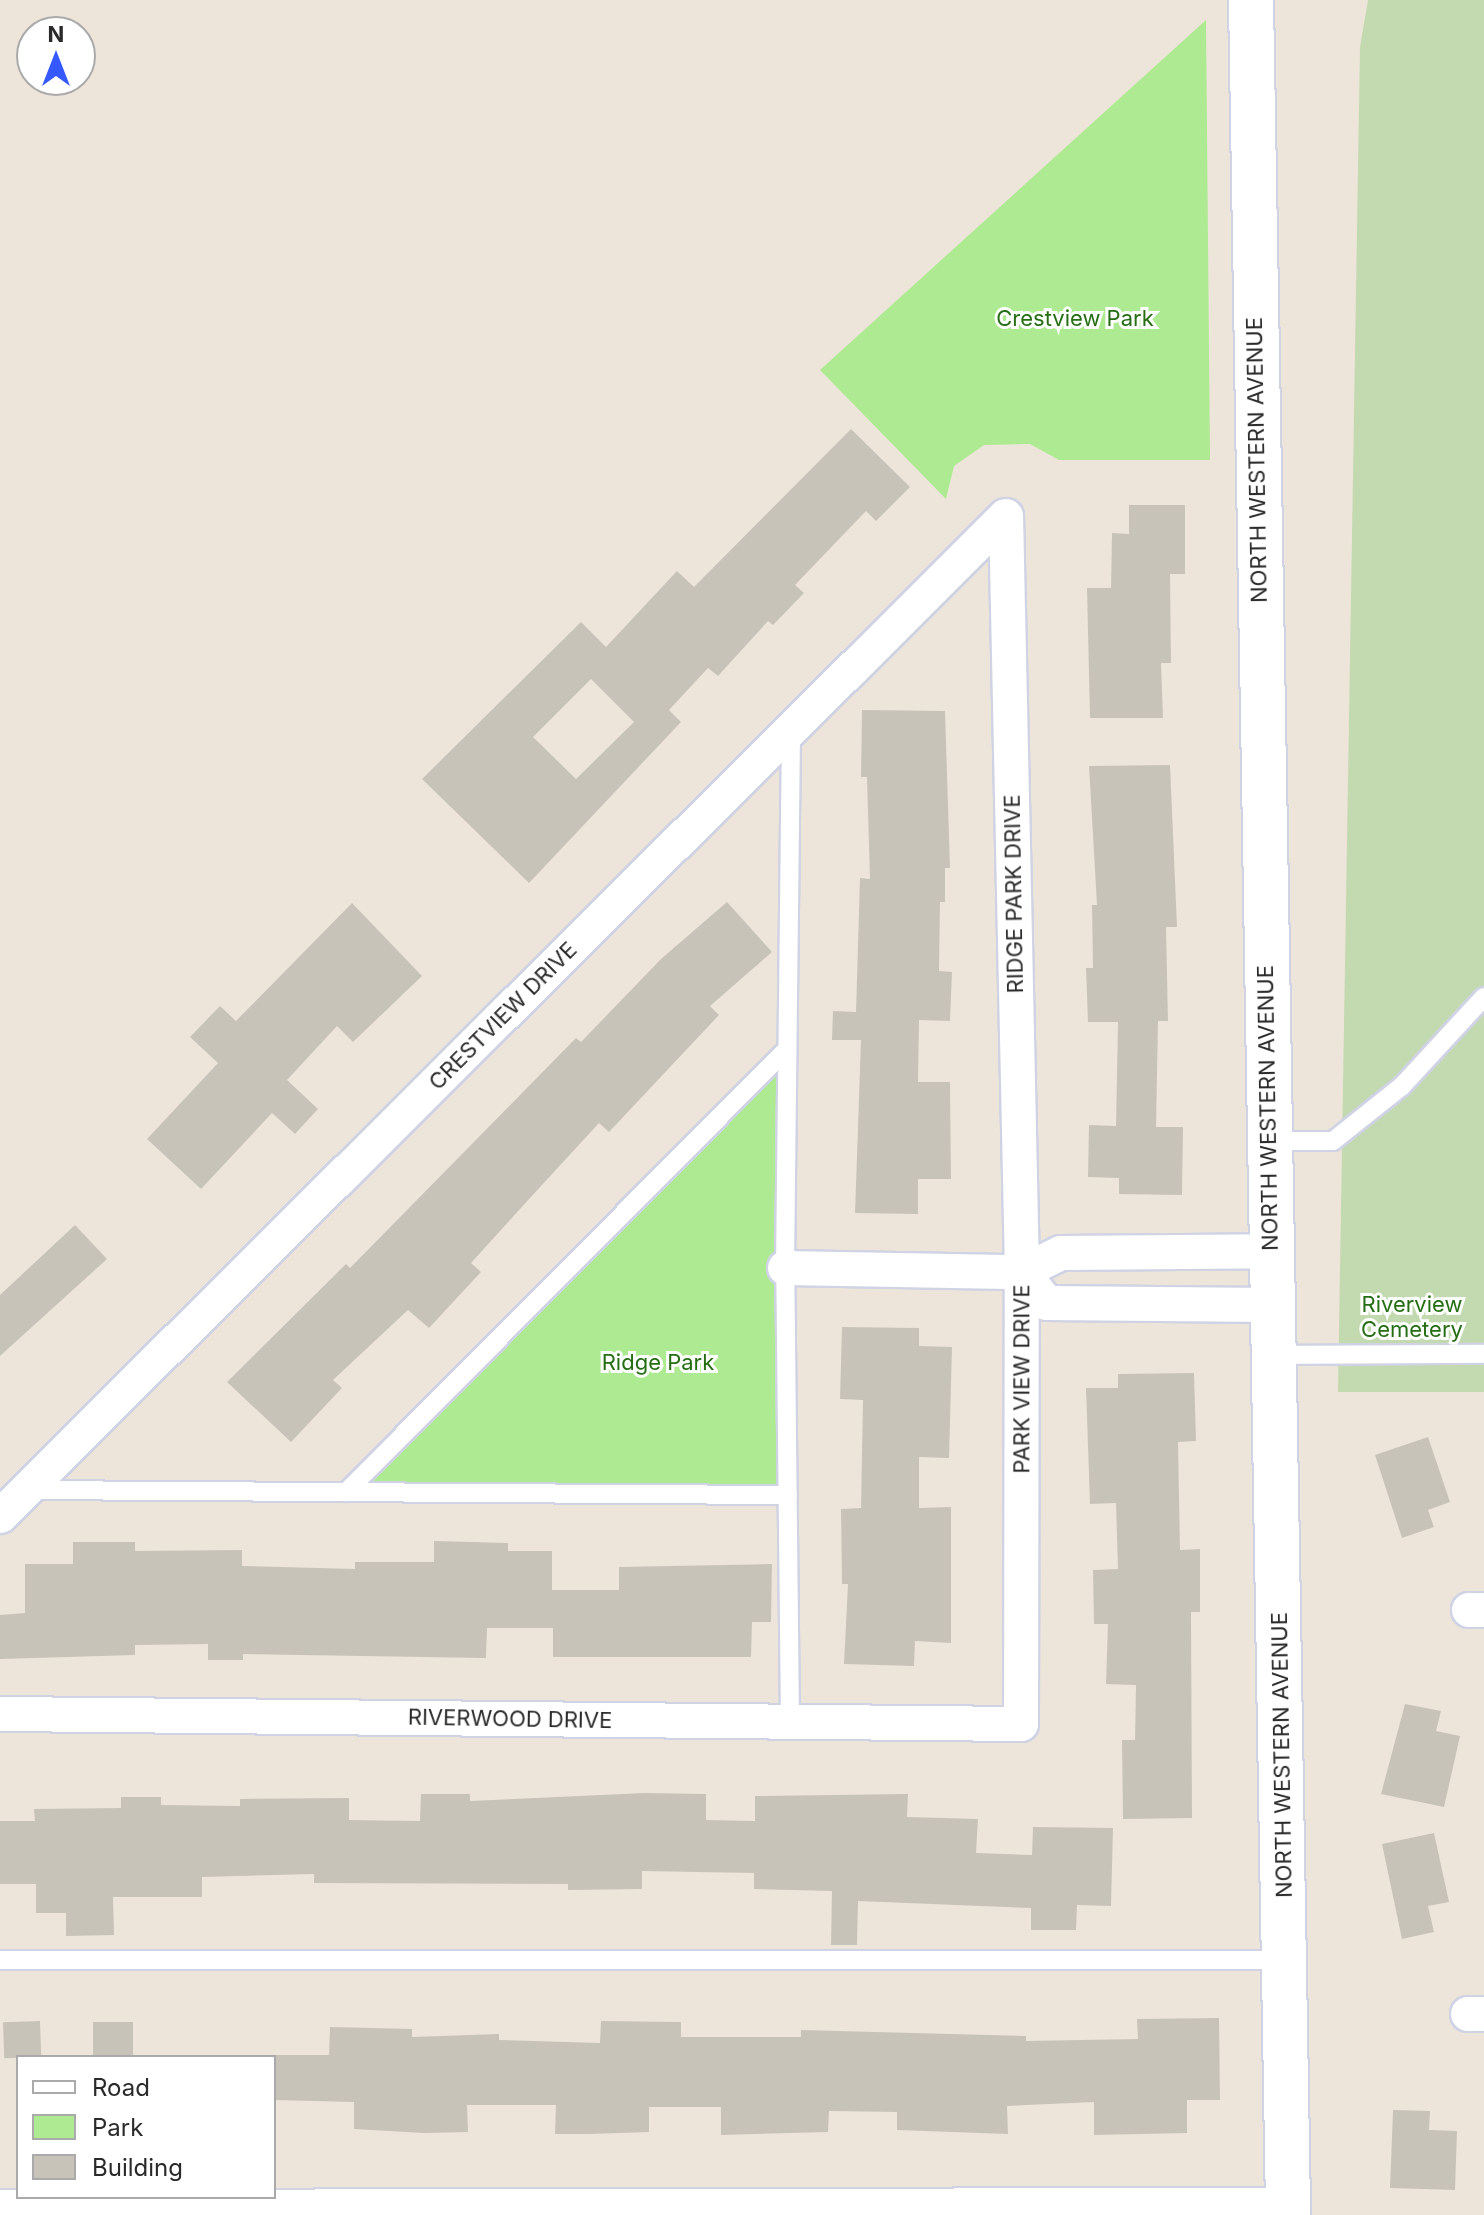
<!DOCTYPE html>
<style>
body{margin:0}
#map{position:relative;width:1484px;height:2215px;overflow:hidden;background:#ede5da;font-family:Inter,sans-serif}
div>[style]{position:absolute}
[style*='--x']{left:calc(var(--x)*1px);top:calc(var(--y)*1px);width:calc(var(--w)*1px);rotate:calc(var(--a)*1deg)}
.green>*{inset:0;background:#aeea91}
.cemetery>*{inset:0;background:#c3d9af}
.building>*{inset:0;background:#c8c3b9;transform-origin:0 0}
.roads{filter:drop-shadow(2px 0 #cfd3e4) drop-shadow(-2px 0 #cfd3e4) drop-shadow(0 2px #cfd3e4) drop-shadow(0 -2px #cfd3e4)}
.lane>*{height:18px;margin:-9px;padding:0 9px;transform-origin:9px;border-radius:9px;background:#fff}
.street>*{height:34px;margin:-17px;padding:0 17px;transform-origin:17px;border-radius:17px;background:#fff}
.secondary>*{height:44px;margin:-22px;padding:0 22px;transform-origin:22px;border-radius:22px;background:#fff}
span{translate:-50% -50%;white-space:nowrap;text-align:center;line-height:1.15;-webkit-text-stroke:6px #fff;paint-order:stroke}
.park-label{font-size:22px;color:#256e13}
.street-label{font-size:22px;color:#2a2a2a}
.legend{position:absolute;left:16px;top:2055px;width:260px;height:144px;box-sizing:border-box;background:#fff;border:2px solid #aaa;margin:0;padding:10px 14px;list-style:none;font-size:24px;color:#2a2a2a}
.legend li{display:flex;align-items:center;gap:16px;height:40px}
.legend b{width:40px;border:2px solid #aaa}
.north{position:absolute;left:16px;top:16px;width:80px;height:80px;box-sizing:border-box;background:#fff;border:2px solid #aaa;border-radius:50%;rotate:0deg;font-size:22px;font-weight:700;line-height:32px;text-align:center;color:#2a2a2a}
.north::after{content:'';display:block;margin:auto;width:28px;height:36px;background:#3559ff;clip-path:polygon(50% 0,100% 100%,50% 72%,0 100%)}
</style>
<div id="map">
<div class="green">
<div style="clip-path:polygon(1206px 20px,1210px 460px,1059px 460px,1030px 444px,984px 445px,954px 466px,946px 499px,820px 370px)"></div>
<div style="clip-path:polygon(787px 1049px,788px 1495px,346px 1492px)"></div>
</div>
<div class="cemetery">
<div style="clip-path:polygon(1368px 0,1484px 0,1484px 1392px,1338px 1392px,1360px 47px)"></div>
</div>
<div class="building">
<div style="clip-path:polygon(evenodd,851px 429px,910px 487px,876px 521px,866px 511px,795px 585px,804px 593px,773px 625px,768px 621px,718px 676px,708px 668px,669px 710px,681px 722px,529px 883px,422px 779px,581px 622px,606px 647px,677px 571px,694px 587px,851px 429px,591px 679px,634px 722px,576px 779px,533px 737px,591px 679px)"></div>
<div style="clip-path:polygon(1129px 505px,1185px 505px,1185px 574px,1170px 574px,1171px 663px,1161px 663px,1163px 718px,1090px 718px,1087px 588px,1111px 588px,1112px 533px,1129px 534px)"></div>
<div style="clip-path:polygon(862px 710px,945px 711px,950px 868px,945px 868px,945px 902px,940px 902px,939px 971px,952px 972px,950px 1021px,919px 1020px,918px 1082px,950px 1082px,951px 1179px,918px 1179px,918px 1214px,855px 1213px,861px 1040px,832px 1040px,833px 1011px,856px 1012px,860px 878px,870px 879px,867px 777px,861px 777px)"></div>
<div style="clip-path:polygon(1170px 765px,1177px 927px,1166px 927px,1168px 1021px,1158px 1021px,1156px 1127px,1183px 1127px,1182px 1195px,1119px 1194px,1119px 1178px,1088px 1177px,1089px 1125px,1116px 1126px,1118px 1022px,1088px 1022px,1086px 968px,1093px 968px,1092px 905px,1097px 905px,1089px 766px)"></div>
<div style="clip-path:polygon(727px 902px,772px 952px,710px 1006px,719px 1015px,609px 1132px,599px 1123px,530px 1198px,471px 1263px,481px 1272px,429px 1328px,408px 1310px,333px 1380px,342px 1388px,291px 1442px,227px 1382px,346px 1264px,350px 1268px,576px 1038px,581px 1042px,661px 959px)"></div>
<div style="clip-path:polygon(352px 903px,422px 976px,353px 1042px,337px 1026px,287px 1080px,318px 1109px,295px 1134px,272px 1113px,201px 1189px,147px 1139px,218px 1063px,190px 1037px,220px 1006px,236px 1021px)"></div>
<div style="clip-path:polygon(75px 1225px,107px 1259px,0 1356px,0 1295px)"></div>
<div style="clip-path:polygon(842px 1327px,919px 1328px,919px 1346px,952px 1347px,949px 1458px,919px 1457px,919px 1508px,951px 1507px,951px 1643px,915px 1641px,914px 1666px,844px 1664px,848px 1584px,842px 1584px,841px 1509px,861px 1508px,863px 1400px,840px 1399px)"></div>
<div style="clip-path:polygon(1194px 1373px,1196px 1441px,1178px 1442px,1180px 1550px,1200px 1549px,1200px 1612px,1191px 1612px,1192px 1818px,1123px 1819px,1122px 1740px,1135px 1740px,1136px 1685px,1106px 1684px,1108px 1624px,1094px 1624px,1093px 1570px,1118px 1569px,1116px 1503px,1090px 1504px,1086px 1388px,1118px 1388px,1118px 1374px)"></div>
<div style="clip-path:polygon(1428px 1437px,1450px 1502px,1428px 1510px,1434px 1527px,1402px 1538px,1375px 1455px)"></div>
<div style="clip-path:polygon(434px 1541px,508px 1543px,508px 1551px,552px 1551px,552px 1590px,619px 1590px,619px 1567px,772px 1564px,771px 1622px,752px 1622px,751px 1657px,553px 1657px,553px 1628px,487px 1628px,486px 1658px,243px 1654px,243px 1660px,208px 1660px,208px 1644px,135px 1645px,135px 1655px,0 1659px,0 1615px,25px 1613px,25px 1564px,73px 1564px,73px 1542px,135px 1542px,135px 1551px,242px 1550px,242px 1566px,355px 1569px,355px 1562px,434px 1562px)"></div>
<div style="clip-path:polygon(1405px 1704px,1441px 1711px,1436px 1731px,1460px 1736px,1444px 1807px,1381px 1794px)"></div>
<div style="clip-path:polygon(645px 1793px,706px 1794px,706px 1820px,755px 1821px,755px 1796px,908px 1794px,907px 1817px,978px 1819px,976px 1853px,1032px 1855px,1033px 1827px,1113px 1828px,1111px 1906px,1077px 1905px,1076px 1930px,1031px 1930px,1031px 1908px,858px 1901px,857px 1945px,831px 1945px,832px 1891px,754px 1889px,754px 1873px,642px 1871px,642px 1889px,568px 1890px,568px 1884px,314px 1883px,314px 1874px,202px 1877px,202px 1897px,113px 1897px,114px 1935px,66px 1936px,66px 1913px,36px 1913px,36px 1884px,0 1884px,0 1821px,35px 1821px,34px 1809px,121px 1808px,121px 1797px,161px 1797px,161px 1805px,240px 1806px,240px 1799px,349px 1798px,349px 1820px,420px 1821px,421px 1794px,470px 1794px,470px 1801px)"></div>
<div style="clip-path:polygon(1434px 1833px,1449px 1902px,1428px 1906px,1434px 1932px,1402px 1939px,1382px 1844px)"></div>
<div style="clip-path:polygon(1219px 2018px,1220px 2100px,1187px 2100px,1187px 2133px,1094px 2135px,1094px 2102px,1007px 2106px,1008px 2134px,897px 2130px,897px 2112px,829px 2111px,828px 2132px,721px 2135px,721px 2107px,649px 2107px,649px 2132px,589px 2134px,555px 2134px,556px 2105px,467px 2105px,468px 2132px,424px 2133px,354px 2129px,354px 2102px,274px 2100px,274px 2055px,329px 2055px,330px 2027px,412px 2029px,412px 2037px,499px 2034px,499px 2040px,600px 2043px,601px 2021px,681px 2022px,681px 2037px,801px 2037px,801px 2030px,1026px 2036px,1026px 2041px,1138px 2039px,1137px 2019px)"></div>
<div style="left:40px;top:2021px;width:36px;height:37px;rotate:88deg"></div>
<div style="left:133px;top:2022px;width:35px;height:40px;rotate:90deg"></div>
<div style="clip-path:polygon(1393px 2110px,1430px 2111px,1429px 2130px,1457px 2131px,1455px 2190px,1390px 2188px)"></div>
</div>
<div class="roads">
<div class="lane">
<div style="--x:1268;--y:1141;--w:65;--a:0"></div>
<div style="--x:1333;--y:1141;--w:88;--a:-38.6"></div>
<div style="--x:1402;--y:1086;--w:121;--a:-47.3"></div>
<div style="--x:1272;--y:1355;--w:212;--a:-0.3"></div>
<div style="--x:27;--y:1490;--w:761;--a:0.38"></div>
<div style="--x:346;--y:1492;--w:625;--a:-45.13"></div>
<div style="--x:790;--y:1722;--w:454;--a:-90.6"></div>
<div style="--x:785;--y:1268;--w:535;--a:-89.36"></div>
<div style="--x:0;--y:1960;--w:1285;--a:0"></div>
</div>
<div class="street">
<div style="--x:785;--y:1268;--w:237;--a:1"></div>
<div style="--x:1022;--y:1272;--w:43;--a:-26"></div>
<div style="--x:1061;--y:1253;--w:210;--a:-0.5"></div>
<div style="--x:1022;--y:1272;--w:40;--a:51"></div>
<div style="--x:1047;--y:1303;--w:224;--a:0.5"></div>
<div style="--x:0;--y:1516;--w:1418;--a:-44.83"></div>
<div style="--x:1469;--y:1610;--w:15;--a:0"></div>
<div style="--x:0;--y:1714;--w:1021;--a:0.56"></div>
<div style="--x:1021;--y:1724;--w:452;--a:-89.9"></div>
<div style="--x:1022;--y:1272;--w:756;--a:-91.21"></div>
<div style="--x:1468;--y:2014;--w:16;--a:0"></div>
<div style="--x:0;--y:2207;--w:1288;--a:-0.09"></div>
</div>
<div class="secondary">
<div style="--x:1251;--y:0;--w:2215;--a:89.04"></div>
</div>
</div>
<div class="park-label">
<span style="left:1075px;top:319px">Crestview Park</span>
<span style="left:1412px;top:1317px">Riverview<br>Cemetery</span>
<span style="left:658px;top:1363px">Ridge Park</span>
</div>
<div class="street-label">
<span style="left:1257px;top:460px;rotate:-91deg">NORTH WESTERN AVENUE</span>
<span style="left:1014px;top:894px;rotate:-91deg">RIDGE PARK DRIVE</span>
<span style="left:503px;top:1016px;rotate:-45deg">CRESTVIEW DRIVE</span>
<span style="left:1268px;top:1108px;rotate:-91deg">NORTH WESTERN AVENUE</span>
<span style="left:1022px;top:1379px;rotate:-90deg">PARK VIEW DRIVE</span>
<span style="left:510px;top:1719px;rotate:1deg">RIVERWOOD DRIVE</span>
<span style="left:1282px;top:1755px;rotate:-91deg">NORTH WESTERN AVENUE</span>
</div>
<ul class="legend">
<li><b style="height:10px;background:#fff"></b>Road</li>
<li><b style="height:22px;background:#aeea91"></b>Park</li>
<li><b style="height:22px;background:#c8c3b9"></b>Building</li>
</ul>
<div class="north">N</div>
</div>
